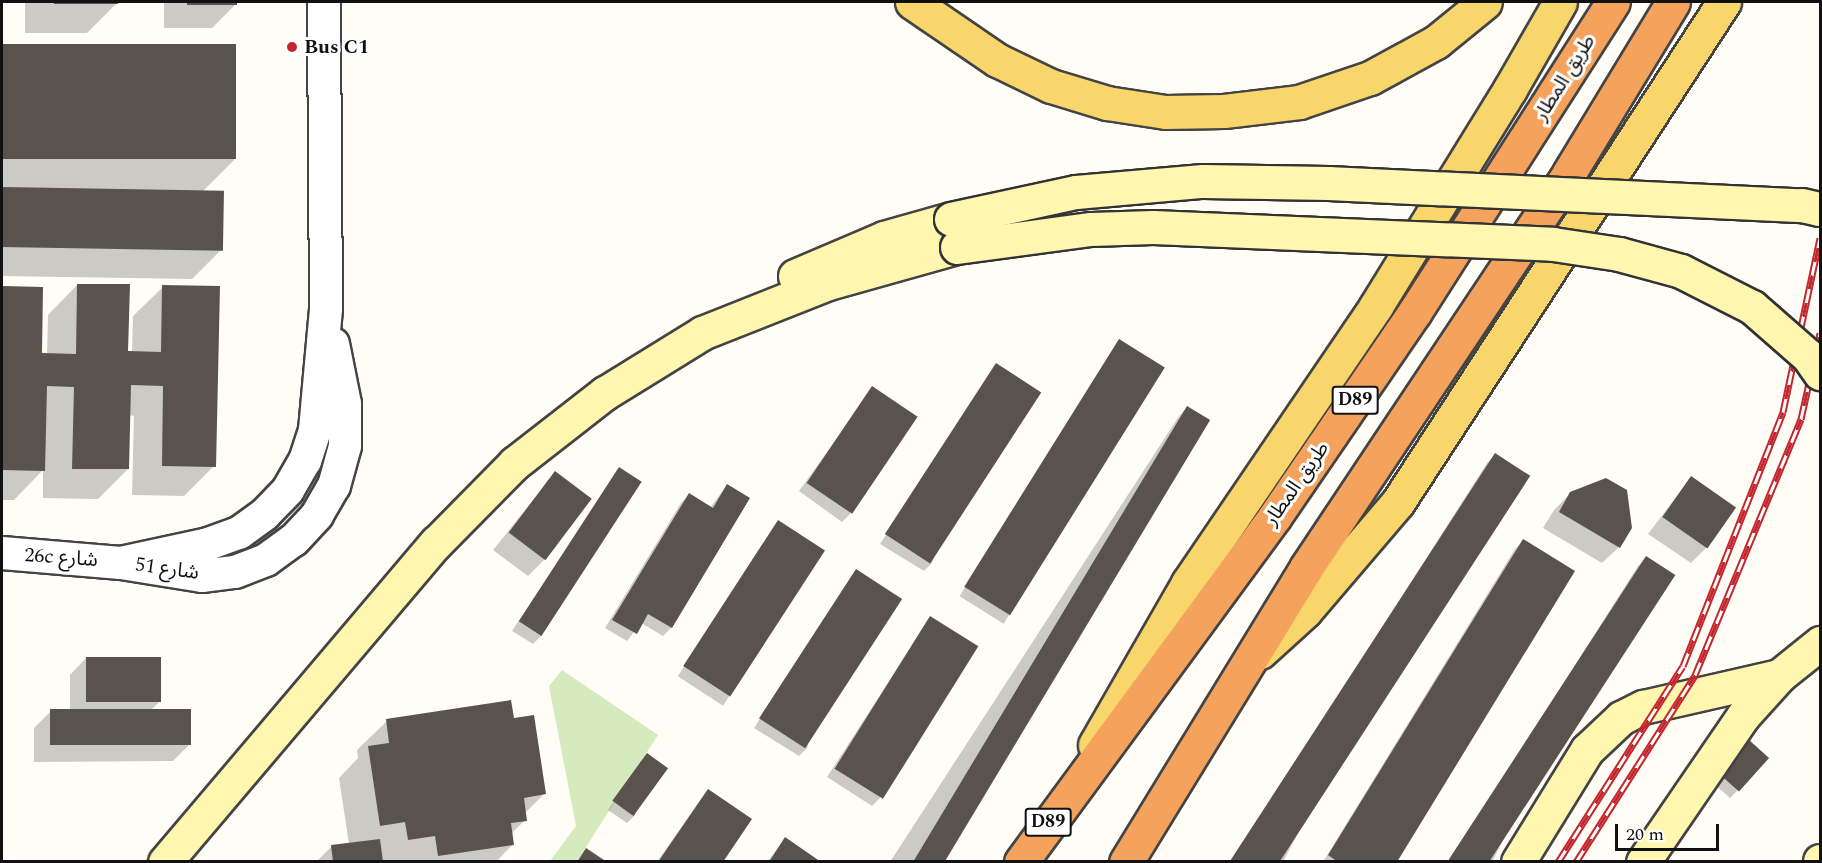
<!DOCTYPE html>
<meta charset="utf-8">
<style>
body{margin:0}
#map{position:relative;width:1822px;height:863px;overflow:hidden;background:#fffdf5;font-family:Spectral,"Noto Sans Arabic",serif}
div>[style]{position:absolute}
[style*='--x']{left:calc(var(--x)*1px);top:calc(var(--y)*1px);width:calc(var(--w)*1px);rotate:calc(var(--a)*1deg)}
.green>*{inset:0;background:#d5ebbd}
.shadow>*{inset:0;background:#0003;transform-origin:0 0}
.building>*{inset:0;background:#5a524d;transform-origin:0 0}
.roads{filter:drop-shadow(2px 0 #444) drop-shadow(-2px 0 #444) drop-shadow(0 2px #444) drop-shadow(0 -2px #444)}
.street>*{height:32px;margin:-16px;padding:0 16px;transform-origin:16px;border-radius:16px;background:#fff}
.secondary>*{height:33px;margin:-16.5px;padding:0 16.5px;transform-origin:16.5px;border-radius:16.5px;background:#fff6b0}
.primary>*{height:33px;margin:-16.5px;padding:0 16.5px;transform-origin:16.5px;border-radius:16.5px;background:#f9d66b}
.highway>*{height:33px;margin:-16.5px;padding:0 16.5px;transform-origin:16.5px;border-radius:16.5px;background:#f5a25d}
.rail>*{height:7px;margin-top:-3.5px;transform-origin:0;background:repeating-linear-gradient(90deg,#fff 0 14px,#c4262e 0 28px);box-sizing:border-box;border-block:2px solid #c4262e}
.bridges{filter:drop-shadow(2px 0 #333) drop-shadow(-2px 0 #333) drop-shadow(0 2px #333) drop-shadow(0 -2px #333)}
.secondary-bridge>*{height:33px;margin:-16.5px;padding:0 16.5px;transform-origin:16.5px;border-radius:16.5px;background:#fff6b0}
.dots>*{width:16px;height:16px;translate:-50% -50%;box-sizing:border-box;border:3px solid #fff;border-radius:50%}
span{translate:-50% -50%;white-space:nowrap;text-align:center;line-height:1.15;-webkit-text-stroke:6px #fff;paint-order:stroke}
.shield-label span{padding:2px 4px;background:#fff;border:2px solid;border-radius:4px;-webkit-text-stroke-width:0}
.shield-label{font-size:18px;color:#111;font-weight:700}
.poi-label{font-size:20px;color:#111;font-weight:700}
.left{translate:0 -50%;text-align:left}
.street-label{font-size:20px;color:#111}
.frame{position:absolute;inset:0;border:3px solid #111;pointer-events:none}
.scale{position:absolute;left:1615px;top:824px;width:104px;height:27px;box-sizing:border-box;border:3px solid #111;border-top:0;padding-left:8px;font-size:18px;line-height:21px;white-space:nowrap;color:#111;-webkit-text-stroke:4px #fff;paint-order:stroke}
</style>
<div id="map">
<div class="green">
<div style="clip-path:polygon(562px 670px,658px 735px,577px 861px,550px 861px,576px 826px,549px 686px)"></div>
</div>
<div class="shadow">
<div style="clip-path:polygon(25px 2px,117px 2px,117px 3px,87px 33px,25px 33px)"></div>
<div style="clip-path:polygon(164px 2px,236px 2px,236px 4px,212px 28px,164px 28px)"></div>
<div style="clip-path:polygon(2px 45px,235px 47px,234px 160px,202px 192px,222px 249px,192px 279px,2px 276px)"></div>
<div style="clip-path:polygon(77px 285px,127px 352px,132px 352px,133px 316px,163px 287px,214px 466px,184px 496px,132px 495px,134px 416px,129px 415px,128px 469px,98px 499px,43px 498px,43px 470px,14px 500px,2px 500px,2px 287px,42px 288px,41px 355px,47px 355px,48px 315px)"></div>
<div style="left:1119px;top:341px;width:52px;height:301px;rotate:32deg"></div>
<div style="clip-path:polygon(996px 365px,932px 563px,924px 571px,880px 544px)"></div>
<div style="clip-path:polygon(873px 388px,850px 514px,842px 522px,799px 491px)"></div>
<div style="clip-path:polygon(1187px 408px,922px 862px,890px 862px,1179px 416px)"></div>
<div style="clip-path:polygon(1495px 455px,1283px 862px,1233px 862px,1487px 463px)"></div>
<div style="clip-path:polygon(620px 469px,541px 636px,533px 644px,512px 631px)"></div>
<div style="clip-path:polygon(555px 473px,544px 560px,528px 576px,493px 550px)"></div>
<div style="clip-path:polygon(1691px 478px,1707px 547px,1691px 563px,1648px 534px)"></div>
<div style="clip-path:polygon(727px 485px,748px 498px,671px 628px,663px 636px,641px 623px,627px 641px,605px 628px,681px 503px,689px 495px,710px 508px)"></div>
<div style="clip-path:polygon(1571px 493px,1619px 547px,1602px 563px,1543px 528px,1554px 510px)"></div>
<div style="left:778px;top:522px;width:54px;height:184px;rotate:33deg"></div>
<div style="clip-path:polygon(1524px 541px,1395px 862px,1323px 862px,1515px 549px)"></div>
<div style="clip-path:polygon(1646px 558px,1492px 862px,1450px 862px,1638px 566px)"></div>
<div style="clip-path:polygon(856px 571px,807px 748px,799px 756px,754px 728px)"></div>
<div style="clip-path:polygon(930px 618px,880px 798px,872px 806px,827px 777px)"></div>
<div style="clip-path:polygon(86px 658px,159px 702px,150px 711px,190px 744px,173px 761px,34px 762px,34px 728px,50px 712px,70px 711px,70px 675px)"></div>
<div style="clip-path:polygon(512px 720px,544px 794px,524px 814px,525px 820px,511px 834px,513px 844px,496px 862px,316px 862px,331px 847px,349px 844px,339px 778px,358px 758px,357px 750px,387px 721px)"></div>
<div style="clip-path:polygon(1741px 750px,1738px 790px,1730px 798px,1712px 782px)"></div>
<div style="clip-path:polygon(647px 755px,635px 815px,627px 823px,608px 810px)"></div>
<div style="clip-path:polygon(709px 791px,721px 862px,657px 862px,701px 799px)"></div>
<div style="clip-path:polygon(785px 839px,818px 862px,767px 862px)"></div>
</div>
<div class="building">
<div style="left:54px;top:2px;width:64px;height:2px"></div>
<div style="left:187px;top:2px;width:50px;height:3px"></div>
<div style="left:2px;top:44px;width:234px;height:115px"></div>
<div style="left:2px;top:187px;width:222px;height:60px;rotate:1deg"></div>
<div style="clip-path:polygon(77px 284px,130px 284px,128px 351px,161px 352px,162px 285px,220px 286px,216px 467px,162px 466px,163px 386px,131px 385px,129px 469px,72px 469px,74px 387px,47px 386px,45px 471px,2px 470px,2px 286px,43px 287px,42px 353px,76px 354px)"></div>
<div style="left:1119px;top:339px;width:54px;height:292px;rotate:32deg"></div>
<div style="left:996px;top:363px;width:54px;height:204px;rotate:33deg"></div>
<div style="left:872px;top:386px;width:55px;height:117px;rotate:34deg"></div>
<div style="left:1187px;top:406px;width:27px;height:544px;rotate:31deg"></div>
<div style="left:1495px;top:453px;width:42px;height:485px;rotate:33deg"></div>
<div style="left:619px;top:467px;width:27px;height:184px;rotate:33deg"></div>
<div style="left:555px;top:471px;width:46px;height:77px;rotate:37deg"></div>
<div style="left:1691px;top:476px;width:55px;height:50px;rotate:35deg"></div>
<div style="clip-path:polygon(1606px 478px,1627px 490px,1632px 528px,1620px 548px,1559px 512px,1570px 492px)"></div>
<div style="clip-path:polygon(727px 484px,750px 498px,672px 628px,648px 614px,637px 634px,612px 620px,689px 493px,713px 508px)"></div>
<div style="left:778px;top:520px;width:56px;height:174px;rotate:33deg"></div>
<div style="clip-path:polygon(1523px 539px,1575px 571px,1397px 862px,1338px 862px,1328px 855px)"></div>
<div style="left:1646px;top:556px;width:35px;height:362px;rotate:33deg"></div>
<div style="left:856px;top:569px;width:55px;height:178px;rotate:33deg"></div>
<div style="left:930px;top:616px;width:57px;height:180px;rotate:32deg"></div>
<div style="left:86px;top:657px;width:75px;height:45px"></div>
<div style="clip-path:polygon(511px 700px,514px 718px,534px 715px,546px 794px,524px 798px,527px 821px,511px 823px,514px 845px,438px 856px,435px 836px,408px 840px,405px 822px,380px 826px,368px 746px,389px 743px,386px 719px)"></div>
<div style="left:191px;top:709px;width:36px;height:141px;rotate:90deg"></div>
<div style="left:1749px;top:740px;width:27px;height:45px;rotate:42deg"></div>
<div style="left:647px;top:753px;width:26px;height:59px;rotate:36deg"></div>
<div style="clip-path:polygon(708px 789px,752px 819px,723px 862px,658px 862px)"></div>
<div style="clip-path:polygon(785px 837px,821px 862px,769px 862px)"></div>
<div style="clip-path:polygon(380px 839px,383px 862px,333px 862px,331px 845px)"></div>
<div style="clip-path:polygon(586px 848px,607px 862px,577px 862px)"></div>
</div>
<div class="roads">
<div class="street">
<div style="--x:2;--y:553;--w:119;--a:4.8"></div>
<div style="--x:121;--y:563;--w:82;--a:9.1"></div>
<div style="--x:202;--y:576;--w:33;--a:-7"></div>
<div style="--x:235;--y:572;--w:33;--a:-21"></div>
<div style="--x:266;--y:560;--w:34;--a:-36"></div>
<div style="--x:294;--y:540;--w:34;--a:-47"></div>
<div style="--x:317;--y:515;--w:34;--a:-60"></div>
<div style="--x:334;--y:486;--w:41;--a:-74.6"></div>
<div style="--x:345;--y:446;--w:42;--a:-90"></div>
<div style="--x:345;--y:404;--w:61;--a:-101.3"></div>
<div style="--x:121;--y:563;--w:89;--a:-12.3"></div>
<div style="--x:208;--y:544;--w:33;--a:-20"></div>
<div style="--x:239;--y:533;--w:32;--a:-36"></div>
<div style="--x:265;--y:514;--w:33;--a:-46"></div>
<div style="--x:288;--y:490;--w:34;--a:-60"></div>
<div style="--x:305;--y:461;--w:33;--a:-72"></div>
<div style="--x:315;--y:430;--w:122;--a:-84.8"></div>
<div style="--x:326;--y:308;--w:306;--a:-90.4"></div>
</div>
<div class="secondary">
<div style="--x:795;--y:276;--w:97;--a:-23.1"></div>
<div style="--x:884;--y:238;--w:70;--a:-15.8"></div>
<div style="--x:165;--y:862;--w:419;--a:-49.7"></div>
<div style="--x:436;--y:543;--w:112;--a:-45.4"></div>
<div style="--x:515;--y:463;--w:114;--a:-37.9"></div>
<div style="--x:605;--y:393;--w:114;--a:-31.7"></div>
<div style="--x:702;--y:333;--w:136;--a:-21.6"></div>
<div style="--x:828;--y:283;--w:134;--a:-15.6"></div>
<div style="--x:1518;--y:862;--w:132;--a:-58.4"></div>
<div style="--x:1587;--y:750;--w:47;--a:-43.3"></div>
<div style="--x:1621;--y:718;--w:25;--a:-27"></div>
<div style="--x:1643;--y:707;--w:139;--a:-12.8"></div>
<div style="--x:1643;--y:862;--w:177;--a:-55.6"></div>
<div style="--x:1743;--y:716;--w:54;--a:-48"></div>
<div style="--x:1779;--y:676;--w:53;--a:-38.8"></div>
<div style="--x:1820;--y:862;--w:1;--a:-90"></div>
</div>
<div class="primary">
<div style="--x:912;--y:2;--w:103;--a:34.3"></div>
<div style="--x:997;--y:60;--w:60;--a:25.7"></div>
<div style="--x:1051;--y:86;--w:59;--a:16.9"></div>
<div style="--x:1107;--y:103;--w:59;--a:8.8"></div>
<div style="--x:1165;--y:112;--w:59;--a:-1"></div>
<div style="--x:1224;--y:111;--w:76;--a:-6.8"></div>
<div style="--x:1299;--y:102;--w:75;--a:-18.7"></div>
<div style="--x:1370;--y:78;--w:75;--a:-28.6"></div>
<div style="--x:1436;--y:42;--w:63;--a:-39.2"></div>
<div style="--x:1260;--y:652;--w:61;--a:-42.3"></div>
<div style="--x:1305;--y:611;--w:143;--a:-49.5"></div>
<div style="--x:1398;--y:502;--w:597;--a:-56.9"></div>
<div style="--x:1095;--y:745;--w:187;--a:-60.1"></div>
<div style="--x:1188;--y:583;--w:335;--a:-55.8"></div>
<div style="--x:1376;--y:306;--w:255;--a:-58.3"></div>
<div style="--x:1510;--y:89;--w:100;--a:-60.1"></div>
</div>
<div class="highway">
<div style="--x:1021;--y:862;--w:429;--a:-53.7"></div>
<div style="--x:1275;--y:516;--w:246;--a:-55.6"></div>
<div style="--x:1414;--y:313;--w:369;--a:-57.4"></div>
<div style="--x:1126;--y:862;--w:345;--a:-58.5"></div>
<div style="--x:1306;--y:568;--w:475;--a:-56.3"></div>
<div style="--x:1569;--y:173;--w:200;--a:-58.7"></div>
</div>
</div>
<div class="rail">
<div style="--x:1558;--y:862;--w:232;--a:-57.5"></div>
<div style="--x:1683;--y:666;--w:273;--a:-68.5"></div>
<div style="--x:1783;--y:412;--w:178;--a:-78"></div>
<div style="--x:1576;--y:862;--w:222;--a:-57.5"></div>
<div style="--x:1695;--y:675;--w:277;--a:-67.5"></div>
<div style="--x:1801;--y:419;--w:88;--a:-77.5"></div>
</div>
<div class="bridges">
<div class="secondary-bridge">
<div style="--x:951;--y:219;--w:128;--a:-12.2"></div>
<div style="--x:1076;--y:192;--w:127;--a:-5"></div>
<div style="--x:1203;--y:181;--w:125;--a:0.9"></div>
<div style="--x:1328;--y:183;--w:475;--a:2.7"></div>
<div style="--x:1802;--y:205;--w:18;--a:13"></div>
<div style="--x:957;--y:247;--w:135;--a:-7.7"></div>
<div style="--x:1091;--y:229;--w:62;--a:-1.8"></div>
<div style="--x:1153;--y:227;--w:400;--a:2.4"></div>
<div style="--x:1553;--y:244;--w:67;--a:8.6"></div>
<div style="--x:1619;--y:254;--w:64;--a:15.3"></div>
<div style="--x:1681;--y:271;--w:80;--a:26.9"></div>
<div style="--x:1752;--y:307;--w:74;--a:41.2"></div>
<div style="--x:1808;--y:356;--w:21;--a:55"></div>
</div>
</div>
<div class="dots">
<div style="left:292px;top:47px;background:#c4262e"></div>
</div>
<div class="shield-label">
<span style="left:1355px;top:400px">D89</span>
<span style="left:1048px;top:822px">D89</span>
</div>
<div class="poi-label">
<span class="left" style="left:304px;top:47px">Bus C1</span>
</div>
<div class="street-label">
<span style="left:1565px;top:78px;rotate:-58deg">طريق المطار</span>
<span style="left:1297px;top:484px;rotate:-55deg">طريق المطار</span>
<span style="left:61px;top:558px;rotate:4deg">26c شارع</span>
<span style="left:167px;top:569px;rotate:8deg">شارع 51</span>
</div>
<div class="frame"></div>
<div class="scale">20 m</div>
</div>
